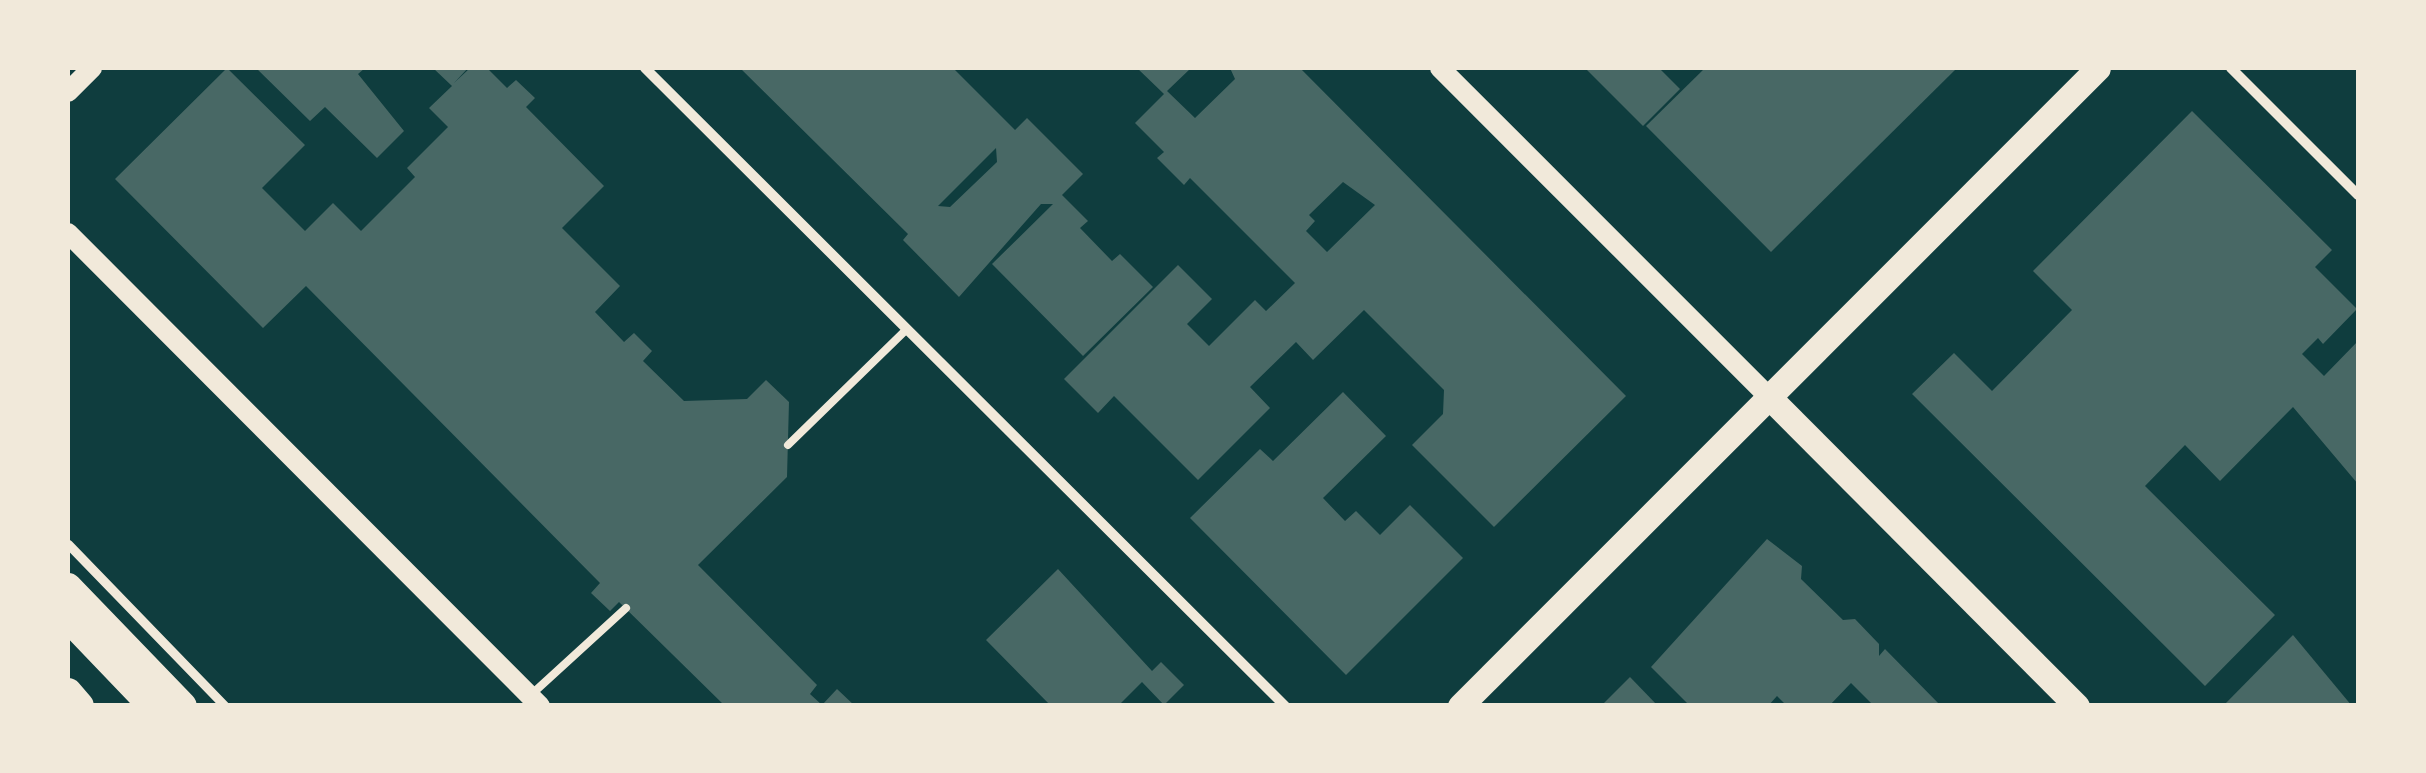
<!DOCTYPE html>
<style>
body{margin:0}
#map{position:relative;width:2426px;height:773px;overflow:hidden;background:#0f3d3e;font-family:"Asap Condensed",sans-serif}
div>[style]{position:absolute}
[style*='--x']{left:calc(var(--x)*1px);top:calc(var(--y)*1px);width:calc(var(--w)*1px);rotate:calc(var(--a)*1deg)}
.building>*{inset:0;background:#486865}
.service>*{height:8px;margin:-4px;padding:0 4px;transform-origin:4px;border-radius:4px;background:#f1e9da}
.pedestrian>*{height:9px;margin:-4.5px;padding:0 4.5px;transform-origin:4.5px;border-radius:4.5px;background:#f1e9da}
.minor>*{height:10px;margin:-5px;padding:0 5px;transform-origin:5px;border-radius:5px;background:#f1e9da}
.secondary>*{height:20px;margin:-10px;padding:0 10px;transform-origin:10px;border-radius:10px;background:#f1e9da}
.primary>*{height:25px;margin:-12.5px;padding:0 12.5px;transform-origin:12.5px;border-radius:12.5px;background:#f1e9da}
.trunk>*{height:28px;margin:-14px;padding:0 14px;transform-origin:14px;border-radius:14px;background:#f1e9da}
span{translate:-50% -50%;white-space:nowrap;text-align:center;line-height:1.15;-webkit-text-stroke:8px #f1e9da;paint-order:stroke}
.frame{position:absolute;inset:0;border:70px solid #f1e9da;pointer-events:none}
</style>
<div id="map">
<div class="building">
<div style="clip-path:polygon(227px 68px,305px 145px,262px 188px,305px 231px,333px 203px,361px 231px,415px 177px,407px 168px,448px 127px,429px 108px,452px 86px,433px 68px,468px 68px,454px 83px,470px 68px,487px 68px,507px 88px,516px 80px,535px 98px,526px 107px,604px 186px,562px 228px,620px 286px,595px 312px,624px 342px,634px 333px,652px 351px,643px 361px,684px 401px,747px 399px,766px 380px,789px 402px,787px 477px,698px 565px,817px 685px,810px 694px,822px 705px,837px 689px,855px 706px,725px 706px,619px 602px,610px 611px,591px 593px,600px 583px,306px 286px,263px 328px,115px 179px)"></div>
<div style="clip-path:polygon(256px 68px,365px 68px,358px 74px,404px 131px,377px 158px,325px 107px,310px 121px)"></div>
<div style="clip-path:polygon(evenodd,740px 68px,953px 68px,1015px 130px,1027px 118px,1083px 174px,1062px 195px,1088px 221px,1080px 228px,1112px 261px,1120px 254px,1153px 287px,1083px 356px,992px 264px,1053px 204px,1041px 204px,959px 297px,903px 240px,908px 234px,740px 68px,996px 148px,997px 162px,950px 207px,938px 206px,996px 148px)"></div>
<div style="clip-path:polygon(evenodd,1137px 68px,1191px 68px,1167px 91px,1195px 118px,1235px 79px,1230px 68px,1300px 68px,1626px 396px,1494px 527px,1412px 445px,1443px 414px,1444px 390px,1364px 310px,1313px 360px,1296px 342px,1250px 387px,1270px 408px,1198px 480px,1114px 396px,1098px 413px,1064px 379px,1178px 265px,1212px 299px,1187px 324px,1209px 346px,1255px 300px,1266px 311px,1295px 283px,1190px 178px,1184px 185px,1157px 158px,1164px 152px,1135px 123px,1164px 94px,1137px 68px,1343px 182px,1375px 205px,1327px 252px,1306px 231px,1315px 221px,1309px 215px,1343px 182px)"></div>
<div style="clip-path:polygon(1585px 68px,1659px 68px,1680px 89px,1643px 126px)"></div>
<div style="clip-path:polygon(1705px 68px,1957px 68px,1771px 252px,1646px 126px)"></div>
<div style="clip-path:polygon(2192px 111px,2332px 250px,2315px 267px,2357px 309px,2323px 344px,2318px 338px,2302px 354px,2324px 376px,2358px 341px,2358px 484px,2293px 407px,2220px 481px,2185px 445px,2145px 486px,2275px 615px,2205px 686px,1912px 394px,1954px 353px,1992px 391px,2072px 310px,2033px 271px)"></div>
<div style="clip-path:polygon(1343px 392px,1386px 436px,1323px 498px,1345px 521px,1356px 511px,1380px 535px,1410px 505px,1463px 558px,1346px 675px,1190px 518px,1260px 449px,1273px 461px)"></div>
<div style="clip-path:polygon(1767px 539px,1802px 566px,1801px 579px,1843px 620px,1855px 619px,1879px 644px,1879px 656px,1885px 649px,1941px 706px,1874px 706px,1851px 683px,1829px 706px,1787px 706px,1777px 696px,1768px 706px,1690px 706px,1651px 667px)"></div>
<div style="clip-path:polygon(1058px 569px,1152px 671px,1161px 662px,1184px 685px,1164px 705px,1142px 682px,1118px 706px,1051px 706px,986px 640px)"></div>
<div style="clip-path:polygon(2293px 635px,2352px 706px,2223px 706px)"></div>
<div style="clip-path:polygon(1630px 677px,1658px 706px,1601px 706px)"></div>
</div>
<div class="service">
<div style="--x:788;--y:445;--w:166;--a:-44.3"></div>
<div style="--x:533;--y:693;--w:126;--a:-42.4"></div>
</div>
<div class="pedestrian">
<div style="--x:68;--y:544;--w:226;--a:45.9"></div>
</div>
<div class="minor">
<div style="--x:645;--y:68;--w:904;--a:44.91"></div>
<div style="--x:2231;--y:68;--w:180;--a:45"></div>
</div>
<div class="secondary">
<div style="--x:1440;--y:68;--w:465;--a:45"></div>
<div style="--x:68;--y:92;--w:34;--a:-45"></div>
<div style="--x:68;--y:233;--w:668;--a:45.06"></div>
</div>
<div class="primary">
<div style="--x:1769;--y:397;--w:436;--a:45.1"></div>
<div style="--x:1460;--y:706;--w:902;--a:-45"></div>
</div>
<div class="trunk">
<div style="--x:68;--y:587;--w:165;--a:46"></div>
<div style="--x:68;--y:618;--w:122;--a:46.3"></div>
<div style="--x:68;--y:692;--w:18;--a:49"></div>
</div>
<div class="frame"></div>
</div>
